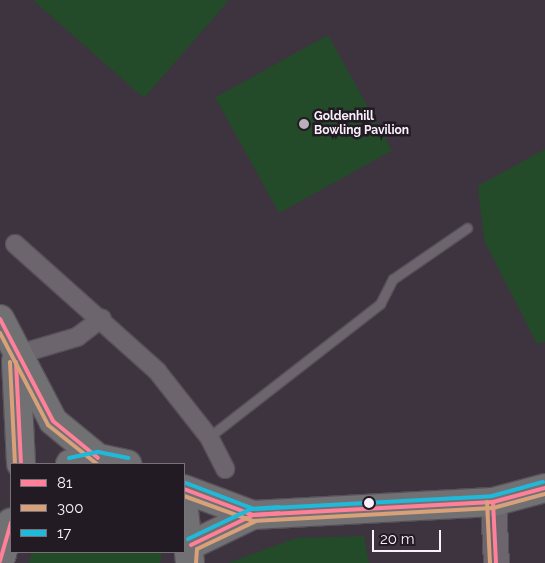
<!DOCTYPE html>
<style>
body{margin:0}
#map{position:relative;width:545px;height:563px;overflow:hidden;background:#3d343f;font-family:Raleway,sans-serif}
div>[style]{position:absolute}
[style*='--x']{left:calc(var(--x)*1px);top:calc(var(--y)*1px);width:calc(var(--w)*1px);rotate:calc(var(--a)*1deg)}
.green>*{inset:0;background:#244b29;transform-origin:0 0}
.roads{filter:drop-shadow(1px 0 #585059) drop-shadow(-1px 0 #585059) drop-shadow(0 1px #585059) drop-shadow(0 -1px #585059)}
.lane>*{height:9px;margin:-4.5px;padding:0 4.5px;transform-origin:4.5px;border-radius:4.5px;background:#6c656d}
.street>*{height:18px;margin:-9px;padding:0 9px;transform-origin:9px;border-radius:9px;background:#6c656d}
.secondary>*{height:25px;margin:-12.5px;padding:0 12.5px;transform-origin:12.5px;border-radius:12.5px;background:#6c656d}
.primary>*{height:28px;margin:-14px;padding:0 14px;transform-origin:14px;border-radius:14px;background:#717174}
.bus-1>*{height:4px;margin:-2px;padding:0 2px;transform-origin:2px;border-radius:2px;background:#ff8098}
.bus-2>*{height:4px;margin:-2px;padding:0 2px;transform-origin:2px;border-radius:2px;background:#d9a179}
.bus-3>*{height:4px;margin:-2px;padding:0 2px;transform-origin:2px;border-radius:2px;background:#20b9da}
.dots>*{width:14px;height:14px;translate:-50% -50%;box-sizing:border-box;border:2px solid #231b24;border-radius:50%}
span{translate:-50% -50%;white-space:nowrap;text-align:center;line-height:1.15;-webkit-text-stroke:5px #231b24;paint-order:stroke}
.poi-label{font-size:12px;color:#fbf1fc;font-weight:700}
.left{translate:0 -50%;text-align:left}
.legend{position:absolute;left:10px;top:463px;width:175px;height:90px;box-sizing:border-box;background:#231b24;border:1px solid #79717a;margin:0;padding:6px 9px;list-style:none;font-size:15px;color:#fbf1fc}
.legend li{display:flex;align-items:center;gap:10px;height:25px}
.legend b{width:25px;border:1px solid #79717a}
.scale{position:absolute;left:372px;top:530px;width:69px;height:22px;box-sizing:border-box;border:2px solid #fbf1fc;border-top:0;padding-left:6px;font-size:15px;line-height:18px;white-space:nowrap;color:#fbf1fc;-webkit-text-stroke:4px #231b24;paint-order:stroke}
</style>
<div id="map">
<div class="green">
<div style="clip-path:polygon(33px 0,229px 0,144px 98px)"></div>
<div style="left:328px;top:35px;width:132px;height:129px;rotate:61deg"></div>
<div style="clip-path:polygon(545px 149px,545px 342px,537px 344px,484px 240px,478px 186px)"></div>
<div style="clip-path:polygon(364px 536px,369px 563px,228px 563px,296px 538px)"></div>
<div style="clip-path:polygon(32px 552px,162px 552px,162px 553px,160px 563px,29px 563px)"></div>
</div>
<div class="roads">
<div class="lane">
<div style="--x:209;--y:437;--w:217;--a:-37.9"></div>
<div style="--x:380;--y:304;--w:28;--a:-63"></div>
<div style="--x:393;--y:279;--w:90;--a:-34.6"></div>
</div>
<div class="street">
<div style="--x:15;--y:244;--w:191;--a:41.8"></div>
<div style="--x:157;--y:371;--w:84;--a:51.8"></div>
<div style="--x:209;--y:437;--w:36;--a:63"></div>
<div style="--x:16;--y:355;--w:64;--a:-16.4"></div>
<div style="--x:77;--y:337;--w:31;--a:-37"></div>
</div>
<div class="secondary">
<div style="--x:493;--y:502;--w:61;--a:87.2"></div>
</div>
<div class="primary">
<div style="--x:0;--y:319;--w:115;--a:62.5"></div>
<div style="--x:53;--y:421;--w:58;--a:39.4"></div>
<div style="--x:16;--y:361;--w:103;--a:87.2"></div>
<div style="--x:70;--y:464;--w:29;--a:-12"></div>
<div style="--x:98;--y:458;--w:30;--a:12"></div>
<div style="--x:184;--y:489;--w:74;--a:20.6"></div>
<div style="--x:253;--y:515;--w:240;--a:-3.1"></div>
<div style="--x:493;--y:502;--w:54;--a:-15.1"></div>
<div style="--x:184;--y:511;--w:51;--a:83.3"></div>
<div style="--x:191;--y:545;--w:69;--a:-25.8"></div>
<div style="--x:0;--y:561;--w:40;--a:-74"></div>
</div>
</div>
<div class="bus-1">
<div style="--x:0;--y:319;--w:115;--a:62.5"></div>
<div style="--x:53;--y:421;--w:58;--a:39.4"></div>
<div style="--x:16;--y:362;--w:102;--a:87.2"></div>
<div style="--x:184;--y:489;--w:74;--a:20.6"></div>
<div style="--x:253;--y:515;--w:240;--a:-3.1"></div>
<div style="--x:493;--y:502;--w:54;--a:-15.1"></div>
<div style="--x:493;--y:502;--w:61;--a:87.2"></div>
<div style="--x:191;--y:545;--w:69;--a:-25.8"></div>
<div style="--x:253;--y:515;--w:26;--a:-4"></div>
<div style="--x:0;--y:561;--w:40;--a:-74"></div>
</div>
<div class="bus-2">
<div style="--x:0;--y:333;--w:104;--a:62.4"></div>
<div style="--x:48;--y:425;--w:63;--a:38.5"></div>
<div style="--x:10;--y:362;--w:102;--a:87.2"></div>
<div style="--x:184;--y:496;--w:73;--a:19.9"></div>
<div style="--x:253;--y:521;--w:240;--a:-3.1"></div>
<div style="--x:493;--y:508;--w:54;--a:-15.1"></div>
<div style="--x:487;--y:502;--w:61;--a:87.2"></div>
<div style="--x:196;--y:563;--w:14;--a:-86"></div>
<div style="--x:197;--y:549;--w:65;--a:-25.4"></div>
</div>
<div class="bus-3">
<div style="--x:69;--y:458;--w:30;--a:-12"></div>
<div style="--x:98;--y:452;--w:31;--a:11"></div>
<div style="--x:186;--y:483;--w:73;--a:20.9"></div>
<div style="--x:254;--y:509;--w:238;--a:-3.1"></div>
<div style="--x:492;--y:496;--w:53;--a:-15.4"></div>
<div style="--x:188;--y:539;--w:70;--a:-25.5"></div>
<div style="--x:251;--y:509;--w:28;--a:-4"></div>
</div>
<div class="dots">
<div style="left:304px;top:124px;background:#b8afba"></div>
<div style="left:369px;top:503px;background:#fbf1fc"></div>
</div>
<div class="poi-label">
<span class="left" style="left:314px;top:124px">Goldenhill<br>Bowling Pavilion</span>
</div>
<ul class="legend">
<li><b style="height:6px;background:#ff8098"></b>81</li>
<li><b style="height:6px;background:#d9a179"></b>300</li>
<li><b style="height:6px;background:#20b9da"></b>17</li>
</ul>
<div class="scale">20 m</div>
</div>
